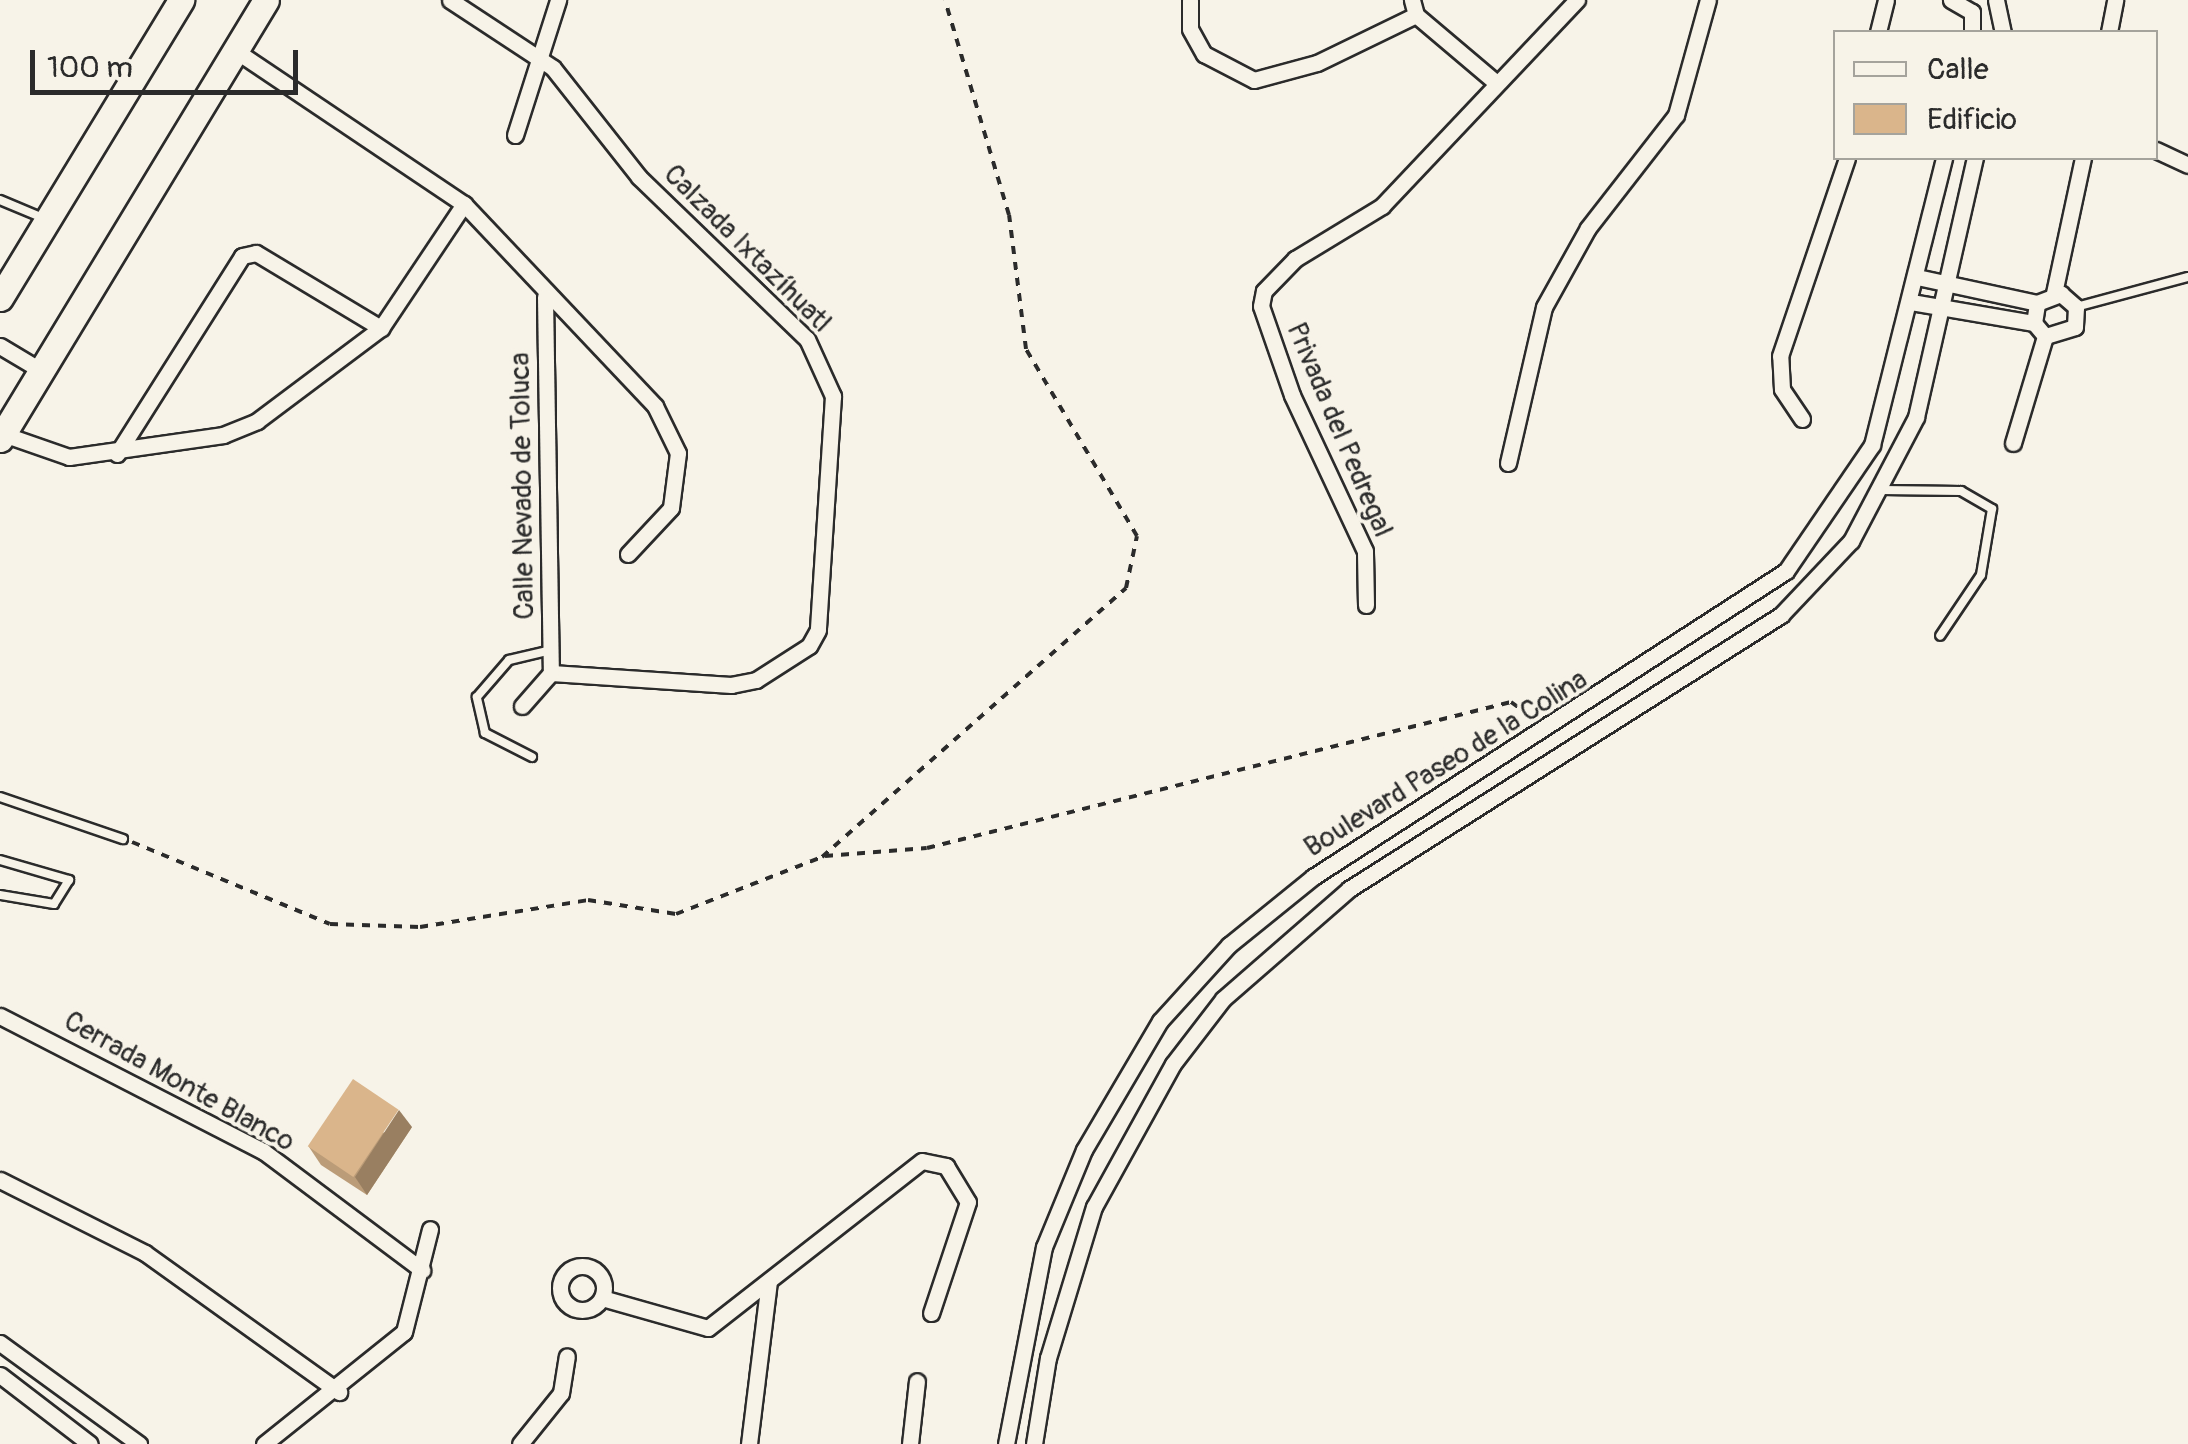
<!DOCTYPE html>
<meta charset="utf-8">
<style>
body{margin:0}
#map{position:relative;width:2188px;height:1444px;overflow:hidden;background:#f7f3e8;font-family:Pangolin,sans-serif}
div>[style]{position:absolute}
[style*='--x']{left:calc(var(--x)*1px);top:calc(var(--y)*1px);width:calc(var(--w)*1px);rotate:calc(var(--a)*1deg)}
.path>*{height:4px;margin-top:-2px;transform-origin:0;background:repeating-linear-gradient(90deg,#2b2b2b 0 8px,transparent 0 16px)}
.roads{filter:drop-shadow(2px 0 #2b2b2b) drop-shadow(-2px 0 #2b2b2b) drop-shadow(0 2px #2b2b2b) drop-shadow(0 -2px #2b2b2b)}
.service>*{height:8px;margin:-4px;padding:0 4px;transform-origin:4px;border-radius:4px;background:#f7f3e8}
.minor>*{height:15px;margin:-7.5px;padding:0 7.5px;transform-origin:7.5px;border-radius:7.5px;background:#f7f3e8}
.minor>.ring{margin:-7.5px;padding:0;box-sizing:content-box;background:none;border:15px solid #f7f3e8;border-radius:50%}
.primary>*{height:25px;margin:-12.5px;padding:0 12.5px;transform-origin:12.5px;border-radius:12.5px;background:#f7f3e8}
.wall>*{inset:0;background:#bb9c78}
.shaded-wall>*{inset:0;background:#997f61}
.building>*{inset:0;background:#dab58b;transform-origin:0 0}
span{translate:-50% -50%;white-space:nowrap;text-align:center;line-height:1.15;-webkit-text-stroke:8px #f7f3e8;paint-order:stroke}
.street-label{font-size:28px;color:#2b2b2b}
.legend{position:absolute;left:1833px;top:30px;width:325px;height:130px;box-sizing:border-box;background:#f7f3e8;border:2px solid #a5a39c;margin:0;padding:12px 18px;list-style:none;font-size:30px;color:#2b2b2b}
.legend li{display:flex;align-items:center;gap:20px;height:50px}
.legend b{width:50px;border:2px solid #a5a39c}
.scale{position:absolute;left:30px;top:50px;width:268px;height:45px;box-sizing:border-box;border:5px solid #2b2b2b;border-top:0;padding-left:12px;font-size:30px;line-height:35px;white-space:nowrap;color:#2b2b2b;-webkit-text-stroke:8px #f7f3e8;paint-order:stroke}
</style>
<div id="map">
<div class="path">
<div style="--x:132;--y:842;--w:214;--a:22.5"></div>
<div style="--x:330;--y:924;--w:90;--a:1.9"></div>
<div style="--x:420;--y:927;--w:170;--a:-9.1"></div>
<div style="--x:588;--y:900;--w:89;--a:9"></div>
<div style="--x:676;--y:914;--w:157;--a:-21.3"></div>
<div style="--x:822;--y:857;--w:406;--a:-41.5"></div>
<div style="--x:1126;--y:588;--w:53;--a:-78.1"></div>
<div style="--x:1137;--y:536;--w:217;--a:-120.7"></div>
<div style="--x:1026;--y:349;--w:135;--a:-97.2"></div>
<div style="--x:1009;--y:215;--w:224;--a:-106.6"></div>
<div style="--x:825;--y:856;--w:102;--a:-4.5"></div>
<div style="--x:927;--y:848;--w:602;--a:-14.04"></div>
<div style="--x:1511;--y:702;--w:26;--a:36"></div>
</div>
<div class="roads">
<div class="service">
<div style="--x:0;--y:200;--w:47;--a:22.7"></div>
<div style="--x:2076;--y:307;--w:116;--a:-15"></div>
<div style="--x:1882;--y:490;--w:79;--a:0.7"></div>
<div style="--x:1961;--y:491;--w:36;--a:30"></div>
<div style="--x:1992;--y:509;--w:67;--a:99.5"></div>
<div style="--x:1981;--y:575;--w:73;--a:123.9"></div>
<div style="--x:532;--y:757;--w:53;--a:-152.9"></div>
<div style="--x:485;--y:733;--w:37;--a:-103"></div>
<div style="--x:477;--y:697;--w:49;--a:-49.1"></div>
<div style="--x:509;--y:660;--w:43;--a:-13.4"></div>
<div style="--x:0;--y:797;--w:130;--a:18.9"></div>
<div style="--x:0;--y:860;--w:72;--a:16.2"></div>
<div style="--x:69;--y:880;--w:28;--a:122"></div>
<div style="--x:54;--y:904;--w:55;--a:-170.5"></div>
</div>
<div class="minor">
<div style="--x:450;--y:0;--w:123;--a:33.4"></div>
<div style="--x:553;--y:68;--w:139;--a:51.7"></div>
<div style="--x:639;--y:177;--w:233;--a:44"></div>
<div style="--x:807;--y:339;--w:63;--a:65.5"></div>
<div style="--x:833;--y:396;--w:234;--a:93.7"></div>
<div style="--x:818;--y:630;--w:18;--a:119"></div>
<div style="--x:809;--y:646;--w:63;--a:147.3"></div>
<div style="--x:756;--y:680;--w:25;--a:169"></div>
<div style="--x:731;--y:685;--w:180;--a:-176.2"></div>
<div style="--x:1190;--y:0;--w:29;--a:90"></div>
<div style="--x:1190;--y:29;--w:29;--a:61"></div>
<div style="--x:1204;--y:54;--w:56;--a:27.5"></div>
<div style="--x:1254;--y:80;--w:65;--a:-15.1"></div>
<div style="--x:1317;--y:63;--w:110;--a:-25.9"></div>
<div style="--x:1412;--y:0;--w:16;--a:75"></div>
<div style="--x:1416;--y:15;--w:101;--a:40.2"></div>
<div style="--x:1951;--y:0;--w:24;--a:30"></div>
<div style="--x:1996;--y:0;--w:33;--a:78"></div>
<div style="--x:1972;--y:12;--w:20;--a:90"></div>
<div style="--x:1878;--y:32;--w:33;--a:-76"></div>
<div style="--x:2109;--y:32;--w:33;--a:-79"></div>
<div style="--x:236;--y:51;--w:275;--a:33.9"></div>
<div style="--x:464;--y:204;--w:278;--a:46.6"></div>
<div style="--x:655;--y:406;--w:52;--a:63.9"></div>
<div style="--x:678;--y:453;--w:55;--a:97.3"></div>
<div style="--x:671;--y:508;--w:63;--a:133.1"></div>
<div style="--x:515;--y:135;--w:142;--a:-72.3"></div>
<div style="--x:2156;--y:150;--w:35;--a:25"></div>
<div style="--x:1917;--y:277;--w:123;--a:12.2"></div>
<div style="--x:2037;--y:303;--w:26;--a:-21"></div>
<div style="--x:2061;--y:294;--w:20;--a:41"></div>
<div style="--x:2076;--y:307;--w:20;--a:93"></div>
<div style="--x:2075;--y:327;--w:31;--a:163"></div>
<div style="--x:2045;--y:336;--w:17;--a:-130"></div>
<div style="--x:2034;--y:323;--w:20;--a:-81"></div>
<div style="--x:2054;--y:293;--w:138;--a:-77.9"></div>
<div style="--x:545;--y:297;--w:376;--a:89.1"></div>
<div style="--x:1911;--y:302;--w:125;--a:9.7"></div>
<div style="--x:0;--y:346;--w:49;--a:30.8"></div>
<div style="--x:1802;--y:419;--w:36;--a:-124"></div>
<div style="--x:1782;--y:389;--w:33;--a:-93"></div>
<div style="--x:1780;--y:356;--w:209;--a:-71.3"></div>
<div style="--x:3;--y:434;--w:70;--a:19.2"></div>
<div style="--x:69;--y:457;--w:156;--a:-8.1"></div>
<div style="--x:223;--y:435;--w:37;--a:-22"></div>
<div style="--x:257;--y:421;--w:155;--a:-36.9"></div>
<div style="--x:381;--y:328;--w:149;--a:-56.2"></div>
<div style="--x:2013;--y:443;--w:112;--a:-73.3"></div>
<div style="--x:117;--y:454;--w:234;--a:-57.7"></div>
<div style="--x:242;--y:256;--w:14;--a:-12"></div>
<div style="--x:256;--y:253;--w:146;--a:31"></div>
<div style="--x:1508;--y:463;--w:160;--a:-77"></div>
<div style="--x:1544;--y:307;--w:90;--a:-60.9"></div>
<div style="--x:1588;--y:228;--w:143;--a:-52.1"></div>
<div style="--x:1676;--y:115;--w:119;--a:-74.5"></div>
<div style="--x:1366;--y:605;--w:54;--a:-91.1"></div>
<div style="--x:1365;--y:551;--w:172;--a:-115.1"></div>
<div style="--x:1292;--y:395;--w:94;--a:-109.2"></div>
<div style="--x:1261;--y:306;--w:15;--a:-79"></div>
<div style="--x:1264;--y:291;--w:45;--a:-45.9"></div>
<div style="--x:1295;--y:259;--w:102;--a:-31.3"></div>
<div style="--x:1382;--y:206;--w:284;--a:-46.6"></div>
<div style="--x:522;--y:706;--w:44;--a:-48.7"></div>
<div style="--x:0;--y:1016;--w:296;--a:27.2"></div>
<div style="--x:263;--y:1151;--w:199;--a:36.8"></div>
<div style="--x:0;--y:1180;--w:162;--a:26.7"></div>
<div style="--x:145;--y:1253;--w:239;--a:35.6"></div>
<div class="ring" style="left:560px;top:1266px;width:29px;height:29px"></div>
<div style="--x:602;--y:1298;--w:110;--a:15.8"></div>
<div style="--x:708;--y:1328;--w:271;--a:-38"></div>
<div style="--x:922;--y:1161;--w:25;--a:12"></div>
<div style="--x:946;--y:1166;--w:42;--a:58.6"></div>
<div style="--x:968;--y:1202;--w:117;--a:108.4"></div>
<div style="--x:0;--y:1343;--w:172;--a:36"></div>
<div style="--x:0;--y:1375;--w:113;--a:37.5"></div>
<div style="--x:264;--y:1444;--w:179;--a:-38.7"></div>
<div style="--x:404;--y:1332;--w:106;--a:-75.8"></div>
<div style="--x:520;--y:1444;--w:65;--a:-51.2"></div>
<div style="--x:561;--y:1393;--w:37;--a:-81"></div>
<div style="--x:749;--y:1444;--w:163;--a:-83"></div>
<div style="--x:910;--y:1444;--w:63;--a:-83.7"></div>
<div style="--x:1006;--y:1444;--w:201;--a:-79.1"></div>
<div style="--x:1044;--y:1247;--w:105;--a:-67.6"></div>
<div style="--x:1084;--y:1150;--w:150;--a:-59.5"></div>
<div style="--x:1160;--y:1021;--w:103;--a:-47.8"></div>
<div style="--x:1229;--y:945;--w:108;--a:-39"></div>
<div style="--x:1313;--y:877;--w:563;--a:-32.9"></div>
<div style="--x:1786;--y:571;--w:153;--a:-55.7"></div>
<div style="--x:1872;--y:445;--w:296;--a:-75.9"></div>
<div style="--x:1034;--y:1444;--w:87;--a:-80.8"></div>
<div style="--x:1048;--y:1358;--w:158;--a:-73.1"></div>
<div style="--x:1094;--y:1207;--w:163;--a:-61.1"></div>
<div style="--x:1173;--y:1064;--w:82;--a:-52.4"></div>
<div style="--x:1223;--y:999;--w:167;--a:-41.1"></div>
<div style="--x:1349;--y:889;--w:512;--a:-32.39"></div>
<div style="--x:1781;--y:615;--w:102;--a:-46.6"></div>
<div style="--x:1851;--y:541;--w:140;--a:-62.3"></div>
<div style="--x:1916;--y:417;--w:266;--a:-77.2"></div>
</div>
<div class="primary">
<div style="--x:0;--y:298;--w:349;--a:-58.7"></div>
<div style="--x:0;--y:439;--w:513;--a:-58.79"></div>
</div>
</div>
<div class="wall">
<div style="clip-path:polygon(412px 1127px,367px 1195px,321px 1165px,309px 1147px)"></div>
</div>
<div class="shaded-wall">
<div style="clip-path:polygon(399px 1110px,412px 1127px,367px 1195px,355px 1177px)"></div>
</div>
<div class="building">
<div style="left:353px;top:1079px;width:55px;height:81px;rotate:34deg"></div>
</div>
<div class="street-label">
<span style="left:747px;top:249px;rotate:45deg">Calzada Ixtazíhuatl</span>
<span style="left:1339px;top:430px;rotate:67deg">Privada del Pedregal</span>
<span style="left:523px;top:486px;rotate:-91deg">Calle Nevado de Toluca</span>
<span style="left:1446px;top:764px;rotate:-32deg">Boulevard Paseo de la Colina</span>
<span style="left:179px;top:1082px;rotate:29deg">Cerrada Monte Blanco</span>
</div>
<ul class="legend">
<li><b style="height:12px;background:#f7f3e8"></b>Calle</li>
<li><b style="height:28px;background:#dab58b"></b>Edificio</li>
</ul>
<div class="scale">100 m</div>
</div>
